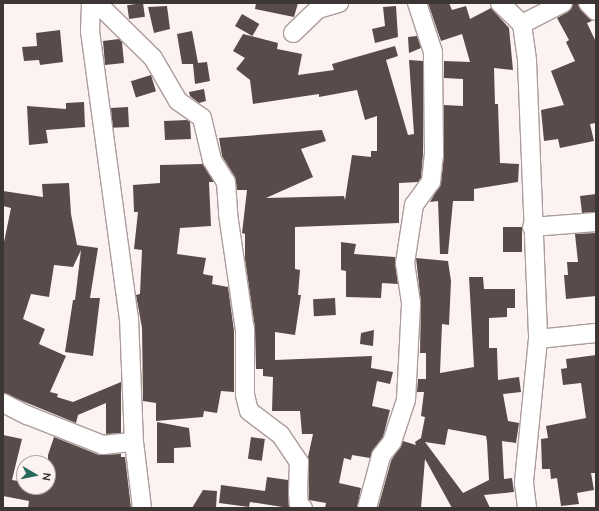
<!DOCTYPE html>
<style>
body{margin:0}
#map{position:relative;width:599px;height:511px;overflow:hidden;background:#fdf2f2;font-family:Ubuntu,sans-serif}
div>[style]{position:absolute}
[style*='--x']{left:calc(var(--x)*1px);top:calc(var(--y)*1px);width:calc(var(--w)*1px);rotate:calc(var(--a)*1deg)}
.building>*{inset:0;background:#5a4b4b;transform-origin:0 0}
.roads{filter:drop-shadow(1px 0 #ac9c9c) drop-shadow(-1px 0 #ac9c9c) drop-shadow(0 1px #ac9c9c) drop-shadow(0 -1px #ac9c9c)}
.minor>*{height:18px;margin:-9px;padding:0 9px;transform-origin:9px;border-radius:9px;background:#fff}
span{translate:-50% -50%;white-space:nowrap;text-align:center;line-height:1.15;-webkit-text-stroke:4px #fdf2f2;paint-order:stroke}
.frame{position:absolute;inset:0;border:4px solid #3c3635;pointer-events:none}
.north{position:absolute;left:16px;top:455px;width:40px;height:40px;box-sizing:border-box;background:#fdf2f2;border:1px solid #b0a7a6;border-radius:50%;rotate:99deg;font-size:11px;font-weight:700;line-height:16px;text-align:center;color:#3c3635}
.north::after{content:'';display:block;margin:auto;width:14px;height:18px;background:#276b5c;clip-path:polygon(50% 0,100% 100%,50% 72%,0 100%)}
</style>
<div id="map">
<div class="building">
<div style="left:143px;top:3px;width:14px;height:16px;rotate:82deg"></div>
<div style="clip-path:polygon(256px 3px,298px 3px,294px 17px,255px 9px)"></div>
<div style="clip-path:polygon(428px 3px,449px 3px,452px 10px,466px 6px,470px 19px,491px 8px,509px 28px,513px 70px,494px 68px,495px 104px,498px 104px,500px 163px,519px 164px,518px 182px,474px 189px,474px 201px,453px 201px,448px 254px,440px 254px,438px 201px,430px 202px,441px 183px,444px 155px,444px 105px,463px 106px,463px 79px,444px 78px,444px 61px,470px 62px,462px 34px,441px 41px)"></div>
<div style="clip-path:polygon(573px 3px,578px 3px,581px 10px,592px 21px,587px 23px,596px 42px,596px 123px,590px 124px,594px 141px,560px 148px,558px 139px,544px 141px,541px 110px,564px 105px,551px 71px,575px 61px,566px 42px,569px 40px,557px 18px,568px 12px)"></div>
<div style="clip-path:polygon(167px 6px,170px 29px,154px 33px,148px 7px)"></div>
<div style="clip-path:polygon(396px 6px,398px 37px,375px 43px,372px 29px,385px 26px,383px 7px)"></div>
<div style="left:242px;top:14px;width:20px;height:14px;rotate:30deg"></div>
<div style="clip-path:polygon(60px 30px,63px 62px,40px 65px,39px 60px,24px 61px,22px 47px,37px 46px,36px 33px)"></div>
<div style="clip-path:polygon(192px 31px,198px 63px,207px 62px,210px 81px,195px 84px,193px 64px,182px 64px,177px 34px)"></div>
<div style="clip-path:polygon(243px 34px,278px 43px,277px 49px,302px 54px,298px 75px,334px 70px,332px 64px,395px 46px,398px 56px,386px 60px,408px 135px,414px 134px,409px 60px,423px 61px,423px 154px,421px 178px,418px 182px,399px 183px,399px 223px,295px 227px,295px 269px,300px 270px,298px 295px,301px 295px,295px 335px,275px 332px,275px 360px,372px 356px,371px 368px,393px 372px,390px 384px,377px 381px,372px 406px,390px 410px,383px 437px,370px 458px,352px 455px,351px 460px,344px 458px,339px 483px,361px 488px,357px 508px,325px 508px,326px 503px,309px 500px,308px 457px,313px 434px,302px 434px,300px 411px,272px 411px,273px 377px,263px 376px,263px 369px,256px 369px,255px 328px,245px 259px,245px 234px,242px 233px,247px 190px,237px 190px,235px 177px,222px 156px,219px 138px,322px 130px,326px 141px,301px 149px,313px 177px,266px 198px,344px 196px,345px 200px,352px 155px,371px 157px,371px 151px,377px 151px,377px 116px,365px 120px,357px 90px,319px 97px,319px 94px,253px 104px,250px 80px,236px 69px,245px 58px,233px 51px)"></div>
<div style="clip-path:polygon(417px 36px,421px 48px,409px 53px,408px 37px)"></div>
<div style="clip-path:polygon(119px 39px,122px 42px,124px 63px,105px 65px,103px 41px)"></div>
<div style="left:151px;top:75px;width:17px;height:21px;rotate:73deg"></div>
<div style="clip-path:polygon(204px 89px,206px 101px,199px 103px,190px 96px,189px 92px)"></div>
<div style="clip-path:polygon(84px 102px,85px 127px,46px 130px,48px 143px,29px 145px,27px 106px,66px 109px,66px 103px)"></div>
<div style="left:128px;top:107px;width:20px;height:17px;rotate:87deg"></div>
<div style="clip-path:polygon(187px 120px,190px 122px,191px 139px,165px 140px,164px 121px)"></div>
<div style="clip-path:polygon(203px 164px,214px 182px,209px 182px,211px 226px,180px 228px,177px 254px,206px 258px,203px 274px,213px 276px,212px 284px,228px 287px,234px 331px,234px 392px,221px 391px,217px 413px,204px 411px,203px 417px,156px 421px,156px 403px,143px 401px,142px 328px,136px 295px,140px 294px,142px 250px,134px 249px,138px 212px,134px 212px,133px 185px,160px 183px,160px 165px)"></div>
<div style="clip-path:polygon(69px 183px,71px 214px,77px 245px,98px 248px,90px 298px,100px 298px,93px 356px,65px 352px,73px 300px,75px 300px,81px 250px,73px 267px,54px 265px,49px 297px,31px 294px,23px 319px,45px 329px,39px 344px,66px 356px,50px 392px,58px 394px,57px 397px,73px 402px,121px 382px,121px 433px,106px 434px,106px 403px,78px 415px,76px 423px,3px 393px,3px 247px,11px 208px,3px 206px,3px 191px,43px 197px,42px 184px)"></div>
<div style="clip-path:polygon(596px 194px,596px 212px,582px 213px,580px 196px)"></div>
<div style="left:503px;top:227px;width:19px;height:25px"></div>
<div style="clip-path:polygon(596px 233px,596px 296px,566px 299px,564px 275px,568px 275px,567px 262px,578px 262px,575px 234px)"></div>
<div style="clip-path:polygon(341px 242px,356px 244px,354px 254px,395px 257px,398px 284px,382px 283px,381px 298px,346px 297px,346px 271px,341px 270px)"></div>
<div style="clip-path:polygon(evenodd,416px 258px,448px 261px,451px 281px,449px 325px,442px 324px,440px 373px,474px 367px,469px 277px,483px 277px,484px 289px,515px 289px,515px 308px,507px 308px,507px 317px,489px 318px,489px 348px,497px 348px,498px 380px,519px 377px,521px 392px,503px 394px,508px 421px,519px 423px,516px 443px,502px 441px,504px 479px,512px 478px,514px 492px,484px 495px,490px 508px,452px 508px,425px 459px,421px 508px,378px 508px,391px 461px,403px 441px,416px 445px,415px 442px,421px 438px,425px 417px,421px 416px,424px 392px,417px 392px,418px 379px,426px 379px,426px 353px,420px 353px,421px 303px,416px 258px,448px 429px,486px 436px,487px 442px,489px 480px,463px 493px,425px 442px,445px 445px,448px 429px)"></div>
<div style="left:335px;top:298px;width:17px;height:22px;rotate:87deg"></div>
<div style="clip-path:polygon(374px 330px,373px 346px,360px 344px,361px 333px)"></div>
<div style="clip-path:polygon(596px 355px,596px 473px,591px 473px,594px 490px,577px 493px,579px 504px,561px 506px,557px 478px,551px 479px,550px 469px,542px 469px,541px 439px,548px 438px,546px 426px,586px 418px,581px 383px,563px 385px,561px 369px,567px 368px,566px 359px)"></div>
<div style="clip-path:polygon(157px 422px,189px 428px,191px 447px,174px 448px,174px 463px,157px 463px)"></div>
<div style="clip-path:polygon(3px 435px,22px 439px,12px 480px,24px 482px,24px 487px,48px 487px,48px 455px,54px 437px,99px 455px,121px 454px,121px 457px,125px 457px,131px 508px,28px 508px,29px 501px,3px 496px)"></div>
<div style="left:251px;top:437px;width:14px;height:22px;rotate:8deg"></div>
<div style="clip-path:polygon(267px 477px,288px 480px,289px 508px,250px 502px,249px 507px,219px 503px,221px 485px,265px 491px)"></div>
<div style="clip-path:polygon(203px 490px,217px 491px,216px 508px,192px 508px)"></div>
</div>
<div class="roads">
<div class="minor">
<div style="--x:91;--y:3;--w:28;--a:92"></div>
<div style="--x:90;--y:31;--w:290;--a:82.3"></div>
<div style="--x:129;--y:318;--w:124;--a:87.7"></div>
<div style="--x:134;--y:442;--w:66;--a:83.1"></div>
<div style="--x:97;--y:3;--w:78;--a:44.5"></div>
<div style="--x:153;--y:58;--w:50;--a:59.8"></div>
<div style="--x:178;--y:101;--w:29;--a:35"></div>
<div style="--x:202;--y:118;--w:43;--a:76.6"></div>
<div style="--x:212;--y:160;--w:26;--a:58"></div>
<div style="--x:226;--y:182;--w:32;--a:86"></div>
<div style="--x:228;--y:214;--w:117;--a:81.7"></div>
<div style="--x:245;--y:330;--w:65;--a:90"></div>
<div style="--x:245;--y:395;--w:16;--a:76"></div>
<div style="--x:249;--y:411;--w:39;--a:37"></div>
<div style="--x:280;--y:434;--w:34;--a:56"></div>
<div style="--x:299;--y:462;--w:30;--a:92"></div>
<div style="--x:298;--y:492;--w:15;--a:86"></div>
<div style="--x:299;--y:507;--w:4;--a:14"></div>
<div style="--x:500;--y:3;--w:30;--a:44"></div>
<div style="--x:522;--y:24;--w:37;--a:82"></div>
<div style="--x:527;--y:61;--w:278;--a:87.7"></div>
<div style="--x:538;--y:339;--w:145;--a:95.6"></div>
<div style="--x:524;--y:483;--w:25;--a:83"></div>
<div style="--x:588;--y:3;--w:11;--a:45"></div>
<div style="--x:522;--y:24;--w:46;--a:-27.1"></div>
<div style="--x:293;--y:33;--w:35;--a:-44"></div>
<div style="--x:318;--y:9;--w:22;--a:-16"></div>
<div style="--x:532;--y:227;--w:64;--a:-4.5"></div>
<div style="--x:538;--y:339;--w:58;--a:-5.9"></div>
<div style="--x:3;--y:403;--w:27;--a:27"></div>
<div style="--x:27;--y:415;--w:82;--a:21.5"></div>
<div style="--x:103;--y:445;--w:31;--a:-6"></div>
<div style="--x:367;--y:508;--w:54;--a:-74.9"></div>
<div style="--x:381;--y:456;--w:18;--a:-52"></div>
<div style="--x:392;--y:442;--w:44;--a:-71.6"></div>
<div style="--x:406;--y:400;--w:97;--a:-87"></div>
<div style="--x:411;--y:303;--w:40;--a:-98.5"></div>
<div style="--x:405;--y:263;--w:59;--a:-81.2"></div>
<div style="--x:414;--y:205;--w:29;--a:-54"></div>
<div style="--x:431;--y:182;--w:27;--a:-84"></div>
<div style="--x:434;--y:155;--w:103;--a:-90.6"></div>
<div style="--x:433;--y:52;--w:52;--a:-108.1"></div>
</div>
</div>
<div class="frame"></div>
<div class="north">N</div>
</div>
